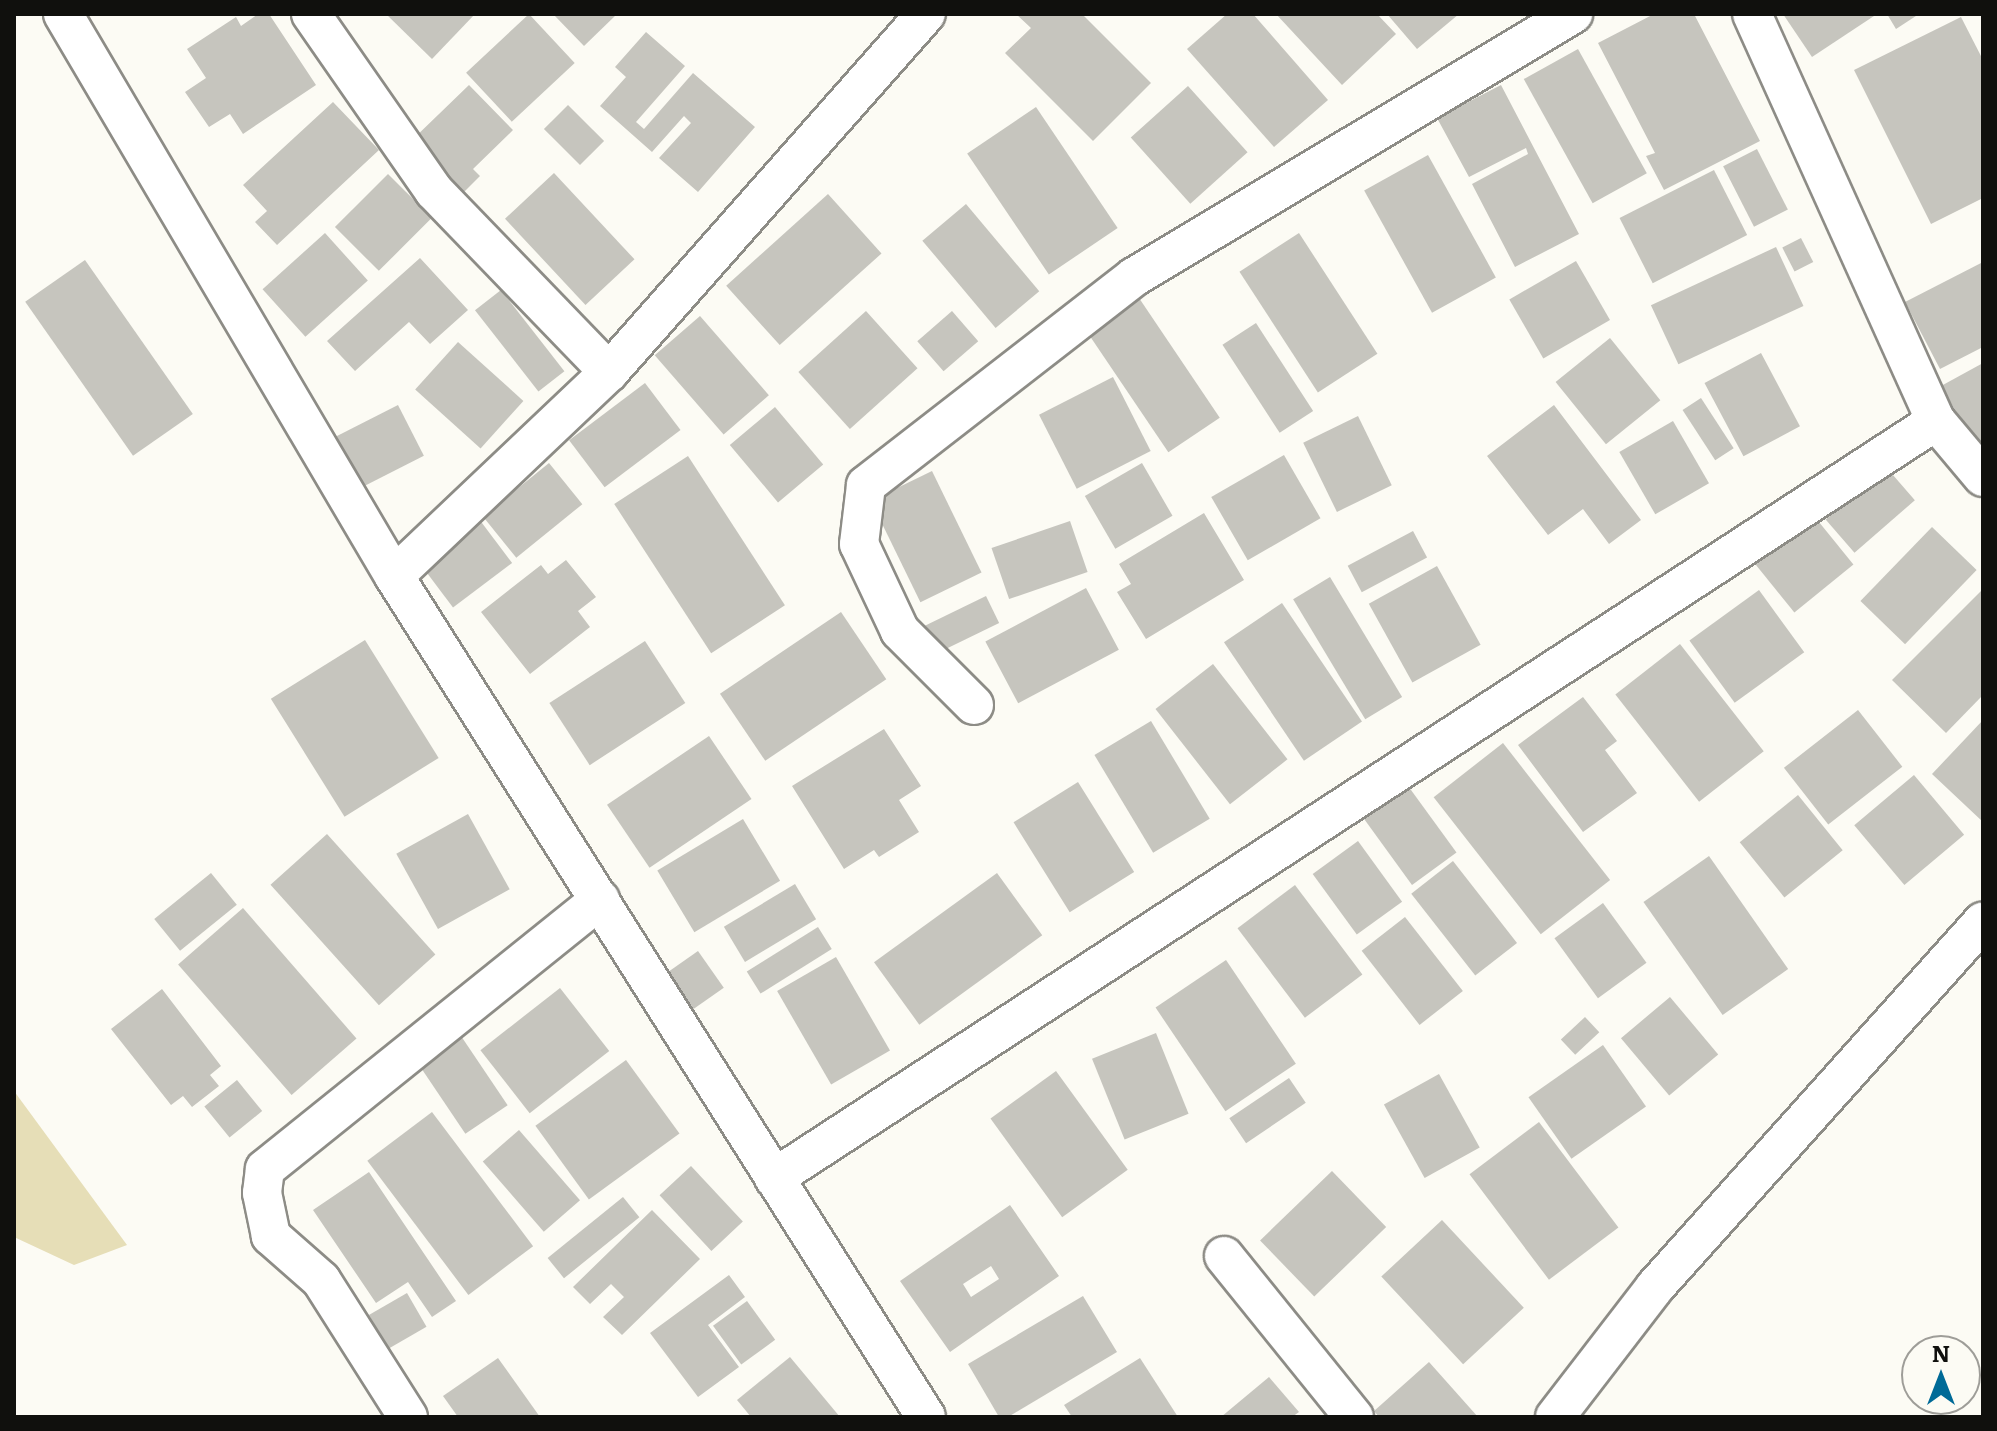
<!DOCTYPE html>
<style>
body{margin:0}
#map{position:relative;width:1997px;height:1431px;overflow:hidden;background:#fcfbf4;font-family:Literata,serif}
div>[style]{position:absolute}
[style*='--x']{left:calc(var(--x)*1px);top:calc(var(--y)*1px);width:calc(var(--w)*1px);rotate:calc(var(--a)*1deg)}
.green>*{inset:0;background:#e6deb7}
.building>*{inset:0;background:#c6c5be;transform-origin:0 0}
.roads{filter:drop-shadow(2px 0 #8d8c86) drop-shadow(-2px 0 #8d8c86) drop-shadow(0 2px #8d8c86) drop-shadow(0 -2px #8d8c86)}
.street>*{height:38px;margin:-19px;padding:0 19px;transform-origin:19px;border-radius:19px;background:#fff}
span{translate:-50% -50%;white-space:nowrap;text-align:center;line-height:1.15;-webkit-text-stroke:6px #fcfbf4;paint-order:stroke}
.frame{position:absolute;inset:0;border:16px solid #10100d;pointer-events:none}
.north{position:absolute;left:1901px;top:1335px;width:80px;height:80px;box-sizing:border-box;background:#fcfbf4;border:2px solid #9e9d98;border-radius:50%;rotate:0deg;font-size:22px;font-weight:700;line-height:32px;text-align:center;color:#10100d}
.north::after{content:'';display:block;margin:auto;width:28px;height:36px;background:#006a97;clip-path:polygon(50% 0,100% 100%,50% 72%,0 100%)}
</style>
<div id="map">
<div class="green">
<div style="clip-path:polygon(14px 1091px,127px 1245px,74px 1265px,14px 1237px)"></div>
</div>
<div class="building">
<div style="clip-path:polygon(258px 14px,269px 14px,316px 85px,243px 134px,230px 114px,209px 127px,185px 92px,206px 78px,187px 49px,236px 17px,241px 26px)"></div>
<div style="clip-path:polygon(386px 14px,475px 14px,432px 59px)"></div>
<div style="left:529px;top:14px;width:67px;height:86px;rotate:47deg"></div>
<div style="clip-path:polygon(553px 14px,617px 14px,584px 46px)"></div>
<div style="clip-path:polygon(1016px 14px,1082px 14px,1151px 83px,1093px 141px,1005px 53px,1031px 28px)"></div>
<div style="clip-path:polygon(1227px 14px,1253px 14px,1328px 100px,1274px 147px,1187px 49px)"></div>
<div style="clip-path:polygon(1276px 14px,1377px 14px,1396px 34px,1342px 85px)"></div>
<div style="clip-path:polygon(1387px 14px,1459px 14px,1417px 49px)"></div>
<div style="clip-path:polygon(1654px 14px,1694px 14px,1760px 141px,1664px 190px,1646px 156px,1655px 153px,1598px 43px)"></div>
<div style="clip-path:polygon(1783px 14px,1877px 14px,1812px 57px)"></div>
<div style="clip-path:polygon(1887px 14px,1919px 14px,1896px 29px)"></div>
<div style="clip-path:polygon(1961px 17px,1983px 60px,1983px 198px,1931px 224px,1854px 70px)"></div>
<div style="clip-path:polygon(646px 32px,685px 66px,636px 122px,644px 129px,693px 73px,755px 127px,698px 192px,659px 158px,691px 123px,684px 116px,652px 152px,600px 106px,626px 77px,615px 67px)"></div>
<div style="left:1578px;top:49px;width:142px;height:62px;rotate:61deg"></div>
<div style="clip-path:polygon(469px 85px,513px 130px,473px 169px,480px 176px,460px 196px,409px 143px)"></div>
<div style="clip-path:polygon(1501px 85px,1579px 234px,1515px 267px,1472px 184px,1528px 154px,1526px 148px,1469px 177px,1437px 118px)"></div>
<div style="left:1188px;top:86px;width:89px;height:77px;rotate:48deg"></div>
<div style="clip-path:polygon(333px 102px,379px 150px,277px 245px,255px 222px,267px 211px,243px 185px)"></div>
<div style="left:568px;top:105px;width:51px;height:34px;rotate:45deg"></div>
<div style="left:1036px;top:107px;width:146px;height:83px;rotate:56deg"></div>
<div style="left:1757px;top:149px;width:68px;height:38px;rotate:63deg"></div>
<div style="left:1428px;top:155px;width:140px;height:73px;rotate:61deg"></div>
<div style="left:1714px;top:170px;width:73px;height:106px;rotate:63deg"></div>
<div style="left:554px;top:173px;width:118px;height:67px;rotate:47deg"></div>
<div style="left:388px;top:174px;width:62px;height:75px;rotate:45deg"></div>
<div style="left:828px;top:194px;width:80px;height:137px;rotate:48deg"></div>
<div style="left:966px;top:204px;width:114px;height:57px;rotate:50deg"></div>
<div style="left:325px;top:233px;width:64px;height:84px;rotate:48deg"></div>
<div style="left:1299px;top:233px;width:144px;height:71px;rotate:57deg"></div>
<div style="left:1801px;top:238px;width:27px;height:21px;rotate:63deg"></div>
<div style="left:1776px;top:247px;width:65px;height:138px;rotate:65deg"></div>
<div style="clip-path:polygon(420px 258px,468px 310px,430px 344px,409px 322px,355px 371px,327px 341px)"></div>
<div style="left:85px;top:260px;width:188px;height:73px;rotate:55deg"></div>
<div style="left:1576px;top:261px;width:68px;height:77px;rotate:60deg"></div>
<div style="clip-path:polygon(1983px 262px,1983px 347px,1940px 369px,1905px 302px)"></div>
<div style="left:501px;top:290px;width:103px;height:33px;rotate:52deg"></div>
<div style="left:1137px;top:295px;width:148px;height:62px;rotate:56deg"></div>
<div style="left:866px;top:311px;width:77px;height:91px;rotate:48deg"></div>
<div style="left:952px;top:311px;width:40px;height:46px;rotate:49deg"></div>
<div style="left:700px;top:316px;width:105px;height:60px;rotate:49deg"></div>
<div style="left:1256px;top:323px;width:105px;height:40px;rotate:57deg"></div>
<div style="left:1610px;top:338px;width:80px;height:70px;rotate:51deg"></div>
<div style="left:458px;top:342px;width:88px;height:64px;rotate:42deg"></div>
<div style="left:1761px;top:353px;width:83px;height:64px;rotate:62deg"></div>
<div style="clip-path:polygon(1983px 363px,1983px 459px,1941px 386px)"></div>
<div style="left:1113px;top:377px;width:83px;height:83px;rotate:63deg"></div>
<div style="left:645px;top:383px;width:59px;height:95px;rotate:53deg"></div>
<div style="left:1701px;top:398px;width:60px;height:22px;rotate:57deg"></div>
<div style="left:398px;top:405px;width:57px;height:69px;rotate:63deg"></div>
<div style="clip-path:polygon(1554px 405px,1641px 520px,1609px 544px,1583px 509px,1548px 535px,1487px 456px)"></div>
<div style="left:775px;top:407px;width:75px;height:59px;rotate:50deg"></div>
<div style="left:1358px;top:416px;width:77px;height:61px;rotate:64deg"></div>
<div style="left:1673px;top:421px;width:72px;height:62px;rotate:60deg"></div>
<div style="left:1284px;top:455px;width:73px;height:84px;rotate:60deg"></div>
<div style="left:688px;top:456px;width:178px;height:88px;rotate:57deg"></div>
<div style="left:549px;top:463px;width:53px;height:85px;rotate:51deg"></div>
<div style="left:1142px;top:463px;width:61px;height:66px;rotate:60deg"></div>
<div style="left:1886px;top:467px;width:44px;height:80px;rotate:49deg"></div>
<div style="left:932px;top:471px;width:113px;height:68px;rotate:64deg"></div>
<div style="left:1810px;top:511px;width:69px;height:76px;rotate:51deg"></div>
<div style="clip-path:polygon(1204px 513px,1244px 580px,1146px 639px,1117px 592px,1131px 584px,1119px 564px)"></div>
<div style="left:479px;top:519px;width:55px;height:74px;rotate:53deg"></div>
<div style="left:1070px;top:521px;width:54px;height:83px;rotate:71deg"></div>
<div style="left:1932px;top:527px;width:62px;height:103px;rotate:44deg"></div>
<div style="left:1413px;top:531px;width:30px;height:74px;rotate:62deg"></div>
<div style="clip-path:polygon(566px 560px,596px 597px,578px 611px,590px 627px,530px 674px,481px 612px,541px 565px,548px 574px)"></div>
<div style="left:1437px;top:566px;width:90px;height:78px;rotate:61deg"></div>
<div style="left:1330px;top:577px;width:140px;height:43px;rotate:59deg"></div>
<div style="left:1086px;top:588px;width:70px;height:114px;rotate:62deg"></div>
<div style="clip-path:polygon(1983px 589px,1983px 695px,1946px 733px,1892px 680px)"></div>
<div style="left:1759px;top:590px;width:77px;height:86px;rotate:54deg"></div>
<div style="left:986px;top:596px;width:30px;height:72px;rotate:64deg"></div>
<div style="left:1282px;top:603px;width:143px;height:70px;rotate:56deg"></div>
<div style="left:841px;top:612px;width:81px;height:146px;rotate:56deg"></div>
<div style="left:365px;top:640px;width:139px;height:111px;rotate:58deg"></div>
<div style="left:645px;top:641px;width:74px;height:114px;rotate:57deg"></div>
<div style="left:1680px;top:644px;width:136px;height:82px;rotate:52deg"></div>
<div style="left:1213px;top:664px;width:121px;height:73px;rotate:52deg"></div>
<div style="clip-path:polygon(1583px 697px,1617px 741px,1605px 750px,1637px 793px,1583px 832px,1518px 745px)"></div>
<div style="left:1858px;top:710px;width:72px;height:94px;rotate:52deg"></div>
<div style="clip-path:polygon(1983px 720px,1983px 822px,1932px 774px)"></div>
<div style="left:1151px;top:721px;width:114px;height:66px;rotate:59deg"></div>
<div style="clip-path:polygon(884px 729px,921px 786px,899px 800px,919px 832px,879px 857px,874px 850px,844px 869px,792px 786px)"></div>
<div style="left:709px;top:736px;width:76px;height:123px;rotate:56deg"></div>
<div style="left:1503px;top:743px;width:174px;height:88px;rotate:52deg"></div>
<div style="left:1914px;top:775px;width:78px;height:78px;rotate:50deg"></div>
<div style="left:1403px;top:779px;width:91px;height:55px;rotate:54deg"></div>
<div style="left:1078px;top:782px;width:106px;height:76px;rotate:58deg"></div>
<div style="left:1798px;top:795px;width:71px;height:75px;rotate:51deg"></div>
<div style="left:468px;top:814px;width:86px;height:82px;rotate:61deg"></div>
<div style="left:743px;top:819px;width:72px;height:100px;rotate:59deg"></div>
<div style="left:327px;top:834px;width:162px;height:76px;rotate:48deg"></div>
<div style="left:1358px;top:841px;width:75px;height:56px;rotate:54deg"></div>
<div style="left:1709px;top:856px;width:138px;height:80px;rotate:55deg"></div>
<div style="left:1453px;top:861px;width:104px;height:53px;rotate:52deg"></div>
<div style="left:211px;top:873px;width:41px;height:73px;rotate:51deg"></div>
<div style="left:997px;top:873px;width:77px;height:152px;rotate:54deg"></div>
<div style="left:795px;top:884px;width:41px;height:83px;rotate:59deg"></div>
<div style="left:1295px;top:885px;width:112px;height:72px;rotate:53deg"></div>
<div style="left:1603px;top:903px;width:74px;height:60px;rotate:54deg"></div>
<div style="left:243px;top:908px;width:173px;height:86px;rotate:49deg"></div>
<div style="left:1405px;top:917px;width:94px;height:55px;rotate:52deg"></div>
<div style="left:818px;top:927px;width:26px;height:84px;rotate:58deg"></div>
<div style="left:698px;top:951px;width:45px;height:37px;rotate:55deg"></div>
<div style="left:836px;top:957px;width:108px;height:68px;rotate:60deg"></div>
<div style="left:1226px;top:960px;width:125px;height:85px;rotate:56deg"></div>
<div style="left:560px;top:988px;width:80px;height:101px;rotate:52deg"></div>
<div style="clip-path:polygon(162px 989px,221px 1066px,210px 1075px,219px 1086px,192px 1107px,183px 1096px,171px 1105px,111px 1029px)"></div>
<div style="left:1670px;top:997px;width:75px;height:64px;rotate:50deg"></div>
<div style="left:1585px;top:1017px;width:21px;height:33px;rotate:47deg"></div>
<div style="left:459px;top:1033px;width:87px;height:51px;rotate:56deg"></div>
<div style="left:1156px;top:1033px;width:87px;height:69px;rotate:68deg"></div>
<div style="left:1603px;top:1045px;width:75px;height:91px;rotate:55deg"></div>
<div style="left:626px;top:1060px;width:91px;height:112px;rotate:54deg"></div>
<div style="left:1056px;top:1071px;width:122px;height:81px;rotate:54deg"></div>
<div style="left:1439px;top:1074px;width:84px;height:63px;rotate:61deg"></div>
<div style="left:1289px;top:1078px;width:30px;height:72px;rotate:56deg"></div>
<div style="left:237px;top:1080px;width:40px;height:42px;rotate:51deg"></div>
<div style="left:432px;top:1112px;width:168px;height:81px;rotate:53deg"></div>
<div style="left:1539px;top:1122px;width:132px;height:87px;rotate:53deg"></div>
<div style="left:519px;top:1130px;width:93px;height:48px;rotate:49deg"></div>
<div style="left:691px;top:1166px;width:76px;height:43px;rotate:47deg"></div>
<div style="left:1332px;top:1171px;width:78px;height:100px;rotate:46deg"></div>
<div style="clip-path:polygon(369px 1172px,456px 1301px,432px 1317px,408px 1282px,376px 1303px,313px 1210px)"></div>
<div style="left:623px;top:1197px;width:26px;height:97px;rotate:51deg"></div>
<div style="clip-path:polygon(evenodd,1010px 1205px,1059px 1276px,950px 1352px,900px 1281px,1010px 1205px,991px 1266px,999px 1279px,971px 1297px,963px 1284px,991px 1266px)"></div>
<div style="clip-path:polygon(652px 1210px,700px 1259px,622px 1335px,603px 1317px,624px 1297px,611px 1284px,590px 1304px,573px 1287px)"></div>
<div style="left:1442px;top:1220px;width:120px;height:83px;rotate:47deg"></div>
<div style="clip-path:polygon(729px 1275px,745px 1297px,708px 1325px,739px 1367px,698px 1397px,650px 1333px)"></div>
<div style="left:407px;top:1293px;width:39px;height:44px;rotate:60deg"></div>
<div style="clip-path:polygon(1083px 1296px,1117px 1352px,1008px 1417px,999px 1417px,968px 1364px)"></div>
<div style="left:747px;top:1301px;width:48px;height:42px;rotate:54deg"></div>
<div style="clip-path:polygon(790px 1357px,840px 1417px,751px 1417px,737px 1400px)"></div>
<div style="clip-path:polygon(498px 1358px,540px 1417px,458px 1417px,443px 1396px)"></div>
<div style="clip-path:polygon(1140px 1358px,1178px 1417px,1072px 1417px,1064px 1405px)"></div>
<div style="clip-path:polygon(1429px 1362px,1478px 1417px,1379px 1417px,1374px 1411px)"></div>
<div style="clip-path:polygon(1269px 1377px,1299px 1412px,1292px 1417px,1221px 1417px)"></div>
</div>
<div class="roads">
<div class="street">
<div style="--x:63;--y:14;--w:652;--a:59.5"></div>
<div style="--x:394;--y:576;--w:995;--a:57.68"></div>
<div style="--x:311;--y:14;--w:216;--a:55.2"></div>
<div style="--x:434;--y:191;--w:252;--a:46"></div>
<div style="--x:1752;--y:14;--w:447;--a:65.7"></div>
<div style="--x:1936;--y:421;--w:73;--a:50"></div>
<div style="--x:394;--y:576;--w:296;--a:-43.5"></div>
<div style="--x:609;--y:372;--w:478;--a:-48.5"></div>
<div style="--x:974;--y:705;--w:105;--a:-135"></div>
<div style="--x:900;--y:631;--w:96;--a:-115.2"></div>
<div style="--x:859;--y:544;--w:59;--a:-83.2"></div>
<div style="--x:866;--y:485;--w:339;--a:-37.8"></div>
<div style="--x:1134;--y:277;--w:512;--a:-30.93"></div>
<div style="--x:774;--y:1178;--w:1387;--a:-33.08"></div>
<div style="--x:1224;--y:1256;--w:207;--a:51.1"></div>
<div style="--x:408;--y:1417;--w:162;--a:-122.4"></div>
<div style="--x:321;--y:1280;--w:67;--a:-138.7"></div>
<div style="--x:271;--y:1236;--w:44;--a:-101.8"></div>
<div style="--x:262;--y:1193;--w:24;--a:-83"></div>
<div style="--x:265;--y:1169;--w:430;--a:-38.8"></div>
<div style="--x:1555;--y:1417;--w:164;--a:-52.4"></div>
<div style="--x:1655;--y:1287;--w:491;--a:-48.1"></div>
</div>
</div>
<div class="frame"></div>
<div class="north">N</div>
</div>
